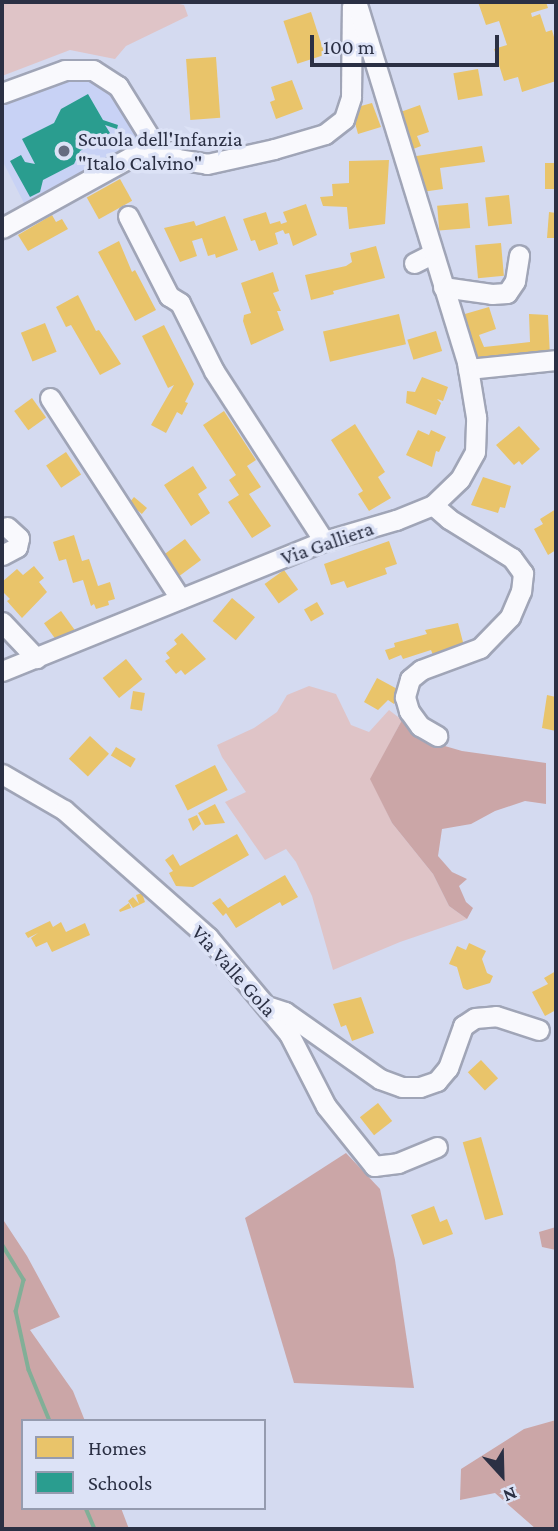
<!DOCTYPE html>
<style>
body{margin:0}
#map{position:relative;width:558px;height:1531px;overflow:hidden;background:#d4daf0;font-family:"Crimson Pro",serif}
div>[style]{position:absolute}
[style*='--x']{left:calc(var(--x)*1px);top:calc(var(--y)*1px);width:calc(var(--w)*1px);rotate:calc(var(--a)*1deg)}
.built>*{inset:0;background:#c8d2f5}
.green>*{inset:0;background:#dfc4c7}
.forest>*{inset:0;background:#cba6a7}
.homes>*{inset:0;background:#e9c46a;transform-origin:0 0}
.schools>*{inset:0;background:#2a9d8f}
.stream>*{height:3.5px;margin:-1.75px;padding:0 1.75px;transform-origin:1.75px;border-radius:1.75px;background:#81af97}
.roads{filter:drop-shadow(2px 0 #a0a5b7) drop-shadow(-2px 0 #a0a5b7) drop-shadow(0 2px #a0a5b7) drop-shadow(0 -2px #a0a5b7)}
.minor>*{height:19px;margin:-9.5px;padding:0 9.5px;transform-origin:9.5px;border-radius:9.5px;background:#f9f9fd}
.dots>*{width:19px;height:19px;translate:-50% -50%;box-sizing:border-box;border:4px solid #dce2f6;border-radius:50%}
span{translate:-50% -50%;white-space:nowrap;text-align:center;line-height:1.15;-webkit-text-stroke:7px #dce2f6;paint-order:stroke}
.poi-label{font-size:21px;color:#2b3044}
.left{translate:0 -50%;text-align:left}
.street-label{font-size:21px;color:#2b3044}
.frame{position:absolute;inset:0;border:4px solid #2b3044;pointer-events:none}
.legend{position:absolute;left:21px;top:1419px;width:245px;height:91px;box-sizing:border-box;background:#dce2f6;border:2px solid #959baf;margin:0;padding:9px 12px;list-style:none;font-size:21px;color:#2b3044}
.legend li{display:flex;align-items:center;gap:14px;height:35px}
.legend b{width:35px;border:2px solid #959baf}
.north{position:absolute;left:467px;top:1440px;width:70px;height:70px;-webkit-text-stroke:5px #dce2f6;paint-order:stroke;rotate:158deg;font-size:19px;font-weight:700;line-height:28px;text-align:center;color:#2b3044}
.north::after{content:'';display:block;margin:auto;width:24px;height:32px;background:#2b3044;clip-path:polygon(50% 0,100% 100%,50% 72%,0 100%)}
.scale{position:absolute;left:310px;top:35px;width:189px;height:32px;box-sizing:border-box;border:4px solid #2b3044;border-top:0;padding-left:9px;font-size:21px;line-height:24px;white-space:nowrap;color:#2b3044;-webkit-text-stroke:5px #dce2f6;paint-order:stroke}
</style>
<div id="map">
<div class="built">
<div style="clip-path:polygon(73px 80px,89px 80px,117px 98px,143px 142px,26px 207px,2px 160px,2px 104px)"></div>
</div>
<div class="green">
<div style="clip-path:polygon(2px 2px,169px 2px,184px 5px,188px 16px,126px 46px,115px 59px,70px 50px,2px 76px)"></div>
<div style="clip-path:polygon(309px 686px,336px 694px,351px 725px,369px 732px,389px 710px,402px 720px,371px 779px,392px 823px,433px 874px,449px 906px,467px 919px,400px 942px,333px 970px,312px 896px,296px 862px,286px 849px,265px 860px,225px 802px,246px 792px,222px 757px,217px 745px,254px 728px,277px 712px,287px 695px)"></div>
</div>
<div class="forest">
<div style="clip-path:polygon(402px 720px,431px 742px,462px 751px,546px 763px,546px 804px,525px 801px,495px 811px,471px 824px,442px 829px,438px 856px,452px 872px,467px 879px,459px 886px,466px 902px,473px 908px,467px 919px,449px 906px,433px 874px,392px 823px,370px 779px)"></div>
<div style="clip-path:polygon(346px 1153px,380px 1189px,395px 1260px,414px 1388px,294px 1383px,245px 1218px)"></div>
<div style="clip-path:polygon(2px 1218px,27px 1256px,60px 1317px,30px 1330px,73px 1391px,85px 1421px,23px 1421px,23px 1508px,121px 1508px,129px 1529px,2px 1529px)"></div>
<div style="clip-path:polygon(556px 1227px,556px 1250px,542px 1247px,539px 1232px)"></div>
<div style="clip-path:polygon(556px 1420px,556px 1529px,536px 1529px,495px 1493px,460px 1500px,461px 1469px,524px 1429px)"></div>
</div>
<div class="homes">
<div style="clip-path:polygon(478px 2px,546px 2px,548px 8px,531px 13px,532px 17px,540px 14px,546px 32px,552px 30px,556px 44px,556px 81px,522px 92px,518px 77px,504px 81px,494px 49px,507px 45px,499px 21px,486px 25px)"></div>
<div style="left:311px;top:12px;width:45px;height:29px;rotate:72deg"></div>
<div style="left:216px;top:57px;width:61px;height:30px;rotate:86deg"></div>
<div style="left:478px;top:69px;width:27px;height:25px;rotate:80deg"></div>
<div style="clip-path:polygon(292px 80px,303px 109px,276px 119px,270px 102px,275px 100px,271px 87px)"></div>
<div style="clip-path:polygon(372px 103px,381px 127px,358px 134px,355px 123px,361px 106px)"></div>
<div style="clip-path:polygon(420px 105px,429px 132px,417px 136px,421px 146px,408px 151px,395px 114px)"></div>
<div style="clip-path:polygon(482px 146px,485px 162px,440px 168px,443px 189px,422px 192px,410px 157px)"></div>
<div style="clip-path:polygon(389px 160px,385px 224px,349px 229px,347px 207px,323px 206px,320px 197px,333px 196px,332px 184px,349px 183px,349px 161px)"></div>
<div style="left:556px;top:163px;width:26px;height:11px;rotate:90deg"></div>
<div style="left:120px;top:179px;width:25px;height:38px;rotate:61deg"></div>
<div style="left:509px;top:195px;width:29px;height:24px;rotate:84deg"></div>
<div style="left:468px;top:203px;width:25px;height:31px;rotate:85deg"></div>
<div style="clip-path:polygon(306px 204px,317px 235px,293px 246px,289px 233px,285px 234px,283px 230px,275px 233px,278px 244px,259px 251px,255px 240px,251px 241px,243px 219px,266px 212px,270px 224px,280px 221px,281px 224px,287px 222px,283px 212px)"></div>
<div style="clip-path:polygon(549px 212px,556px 213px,556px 238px,547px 238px)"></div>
<div style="clip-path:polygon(52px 215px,56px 222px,62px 219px,68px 229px,28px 251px,18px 235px)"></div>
<div style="clip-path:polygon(225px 216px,238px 250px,216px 258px,215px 254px,208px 256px,202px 238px,192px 241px,197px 256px,180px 262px,164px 228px,194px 221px,196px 226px)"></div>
<div style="clip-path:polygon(119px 241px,132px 272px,135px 270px,156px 310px,135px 321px,98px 252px)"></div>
<div style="left:501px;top:243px;width:33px;height:26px;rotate:85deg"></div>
<div style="clip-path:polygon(376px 246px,385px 278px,333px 291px,334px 294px,311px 300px,305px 275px,346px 266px,352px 262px,350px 253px)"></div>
<div style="clip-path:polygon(273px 272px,279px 291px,273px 293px,281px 311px,277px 311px,284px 330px,251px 345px,243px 321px,244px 315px,251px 313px,241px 283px)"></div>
<div style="clip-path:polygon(78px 295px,96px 331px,99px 330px,121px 364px,100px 375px,71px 325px,66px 327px,56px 307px)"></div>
<div style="clip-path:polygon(489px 307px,496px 329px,479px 335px,484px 347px,530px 342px,529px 314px,548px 315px,550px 357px,472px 364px,458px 316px)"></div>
<div style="left:399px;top:314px;width:31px;height:78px;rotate:77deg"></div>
<div style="left:45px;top:323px;width:31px;height:26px;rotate:68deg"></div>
<div style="clip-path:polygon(164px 325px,194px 384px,185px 402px,188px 403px,182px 415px,177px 412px,166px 433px,151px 425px,174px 385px,168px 388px,142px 336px)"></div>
<div style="left:436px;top:331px;width:21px;height:30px;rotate:73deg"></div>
<div style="clip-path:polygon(422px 377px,448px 387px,443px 401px,437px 399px,441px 403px,436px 415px,406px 403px,407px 391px,415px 392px)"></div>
<div style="left:32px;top:398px;width:24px;height:22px;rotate:54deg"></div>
<div style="clip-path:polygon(224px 411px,256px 460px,247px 466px,261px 487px,249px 494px,271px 526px,252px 538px,228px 502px,239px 495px,229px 480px,236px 475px,203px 425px)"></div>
<div style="clip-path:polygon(355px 424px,385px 472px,378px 477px,391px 498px,369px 511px,358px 494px,363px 491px,331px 440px)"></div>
<div style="clip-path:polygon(519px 426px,540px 449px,522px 465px,519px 461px,514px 465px,496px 445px)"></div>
<div style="clip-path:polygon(418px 430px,429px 435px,431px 430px,446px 437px,439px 452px,436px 451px,432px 467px,406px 455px)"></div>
<div style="left:66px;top:452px;width:27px;height:24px;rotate:56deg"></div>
<div style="clip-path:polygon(193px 466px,207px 488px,198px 494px,210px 513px,191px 526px,164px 485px)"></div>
<div style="clip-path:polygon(483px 477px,511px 486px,505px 508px,500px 507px,498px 513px,471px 505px)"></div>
<div style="left:134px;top:497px;width:17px;height:8px;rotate:40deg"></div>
<div style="clip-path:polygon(556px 509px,556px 550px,548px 555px,534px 529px,543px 524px,540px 519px)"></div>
<div style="clip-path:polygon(74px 535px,82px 561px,89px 559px,98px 586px,110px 582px,115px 599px,108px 601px,109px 605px,96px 609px,94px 604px,91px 606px,83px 580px,73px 583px,66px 559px,59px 561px,53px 542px)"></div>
<div style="clip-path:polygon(185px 539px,201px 560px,178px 577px,158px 559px)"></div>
<div style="clip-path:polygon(389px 541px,397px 564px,385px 568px,387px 574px,347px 588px,344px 581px,331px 585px,324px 564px)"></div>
<div style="clip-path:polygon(34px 566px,44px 578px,39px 582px,47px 592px,22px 618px,7px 601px,10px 599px,2px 591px,2px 582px,17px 569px,23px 575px)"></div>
<div style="left:284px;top:570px;width:24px;height:24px;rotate:54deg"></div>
<div style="left:232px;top:598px;width:30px;height:30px;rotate:40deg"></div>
<div style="left:317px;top:602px;width:14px;height:15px;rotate:60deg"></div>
<div style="left:61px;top:611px;width:24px;height:21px;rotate:54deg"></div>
<div style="clip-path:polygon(458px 623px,464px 646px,433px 655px,431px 650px,403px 659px,401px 655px,389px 660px,385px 650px,395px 647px,394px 643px,427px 634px,425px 630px)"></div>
<div style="clip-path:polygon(182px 633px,206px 659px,185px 675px,181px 670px,176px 674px,165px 661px,170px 658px,166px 653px,177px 644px,174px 640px)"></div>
<div style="left:126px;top:659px;width:26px;height:30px;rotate:51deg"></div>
<div style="clip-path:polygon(377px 678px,401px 691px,394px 704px,388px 700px,378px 710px,364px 702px)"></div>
<div style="left:133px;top:691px;width:12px;height:18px;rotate:9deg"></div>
<div style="clip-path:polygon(547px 695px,556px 697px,556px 731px,542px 728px)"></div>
<div style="left:90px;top:736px;width:26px;height:31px;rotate:43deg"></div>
<div style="left:116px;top:747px;width:23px;height:10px;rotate:31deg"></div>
<div style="left:215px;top:765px;width:28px;height:45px;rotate:63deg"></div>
<div style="clip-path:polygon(215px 804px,225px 823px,205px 825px,198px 813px)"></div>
<div style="clip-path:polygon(197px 815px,201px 824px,193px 831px,188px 819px)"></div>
<div style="clip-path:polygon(237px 834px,249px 855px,193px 887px,176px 886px,169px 873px,173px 871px,165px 860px,173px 854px,180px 866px)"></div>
<div style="clip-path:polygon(285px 875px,298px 897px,282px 906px,280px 902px,236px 928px,226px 913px,223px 916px,212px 903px,220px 898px,228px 908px)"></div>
<div style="clip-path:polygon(142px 893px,145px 902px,133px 908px,128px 901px,133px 897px,139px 904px,136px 895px)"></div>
<div style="clip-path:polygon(129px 903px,131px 908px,120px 912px,119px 910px)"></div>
<div style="clip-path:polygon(50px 921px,53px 927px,61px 922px,66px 932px,85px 923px,90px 935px,52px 952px,47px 942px,36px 947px,31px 938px,38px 933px,28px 938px,25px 933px)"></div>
<div style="clip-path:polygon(469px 943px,486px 951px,482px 959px,487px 973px,493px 976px,490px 983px,467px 990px,463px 988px,457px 967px,449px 964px,457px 946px,466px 950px)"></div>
<div style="clip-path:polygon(556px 971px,556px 1010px,545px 1016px,532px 992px,548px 984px,544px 978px)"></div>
<div style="clip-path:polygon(361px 997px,374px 1033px,352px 1041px,346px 1025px,341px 1027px,333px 1004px)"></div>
<div style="left:481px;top:1060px;width:25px;height:18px;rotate:47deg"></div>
<div style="left:378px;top:1103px;width:23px;height:23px;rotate:52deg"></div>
<div style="left:481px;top:1137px;width:81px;height:19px;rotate:74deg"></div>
<div style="clip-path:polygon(434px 1206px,440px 1222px,447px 1219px,453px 1234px,423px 1245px,411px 1215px)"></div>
</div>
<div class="schools">
<div style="clip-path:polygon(88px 94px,103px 120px,118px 125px,117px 129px,105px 125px,110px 133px,80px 151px,74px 164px,43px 180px,40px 192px,30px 197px,10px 161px,21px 155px,25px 162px,35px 164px,22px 139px,54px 123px,61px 109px)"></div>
</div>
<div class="stream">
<div style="--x:2;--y:1244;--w:42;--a:58.6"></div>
<div style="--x:24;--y:1280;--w:32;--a:104"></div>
<div style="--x:16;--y:1311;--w:60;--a:77.6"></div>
<div style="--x:29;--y:1370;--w:55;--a:67.6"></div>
<div style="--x:86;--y:1508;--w:23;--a:67"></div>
</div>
<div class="roads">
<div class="minor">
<div style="--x:2;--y:93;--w:67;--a:-20.1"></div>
<div style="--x:65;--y:70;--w:28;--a:0"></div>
<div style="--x:93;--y:70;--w:30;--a:33"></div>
<div style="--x:118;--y:86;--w:68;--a:58.2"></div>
<div style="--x:154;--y:144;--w:27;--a:33"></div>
<div style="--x:177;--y:159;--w:30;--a:9"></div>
<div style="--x:207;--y:164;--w:69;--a:-12.6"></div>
<div style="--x:274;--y:149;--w:53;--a:-16.4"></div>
<div style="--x:325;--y:134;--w:24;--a:-38"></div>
<div style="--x:344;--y:119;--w:23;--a:-72"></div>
<div style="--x:351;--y:97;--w:91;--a:-89.4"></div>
<div style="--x:128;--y:216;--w:90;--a:62.9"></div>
<div style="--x:169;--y:296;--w:13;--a:32"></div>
<div style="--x:180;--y:303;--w:76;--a:63.4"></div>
<div style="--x:214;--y:371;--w:202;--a:57.1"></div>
<div style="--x:2;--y:228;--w:174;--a:-28.9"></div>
<div style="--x:414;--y:263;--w:20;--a:-27"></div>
<div style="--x:443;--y:287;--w:49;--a:8.1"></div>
<div style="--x:492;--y:294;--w:15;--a:-4"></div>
<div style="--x:507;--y:293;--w:14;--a:-56"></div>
<div style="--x:515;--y:281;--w:26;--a:-81"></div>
<div style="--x:468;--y:369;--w:88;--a:-5.8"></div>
<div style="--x:50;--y:398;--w:239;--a:57"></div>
<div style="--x:433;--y:505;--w:21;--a:41"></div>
<div style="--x:449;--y:519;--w:74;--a:31.8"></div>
<div style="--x:512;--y:558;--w:19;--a:54"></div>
<div style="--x:523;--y:573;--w:18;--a:96"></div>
<div style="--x:521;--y:591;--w:28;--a:113"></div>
<div style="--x:510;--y:617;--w:43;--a:134.1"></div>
<div style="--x:480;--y:648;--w:63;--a:159.6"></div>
<div style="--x:421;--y:670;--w:14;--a:141"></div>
<div style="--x:410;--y:679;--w:19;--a:106"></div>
<div style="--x:405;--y:697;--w:15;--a:74"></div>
<div style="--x:409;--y:711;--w:19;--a:54"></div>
<div style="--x:420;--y:726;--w:20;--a:30"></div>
<div style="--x:2;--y:555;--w:17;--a:-28"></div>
<div style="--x:17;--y:547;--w:9;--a:-77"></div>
<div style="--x:19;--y:538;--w:16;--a:-137"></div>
<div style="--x:2;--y:622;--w:50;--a:46.6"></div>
<div style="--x:2;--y:671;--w:347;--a:-22"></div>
<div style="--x:324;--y:541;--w:75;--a:-16.3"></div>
<div style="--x:396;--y:520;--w:40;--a:-22"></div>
<div style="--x:433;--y:505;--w:37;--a:-44"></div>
<div style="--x:460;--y:479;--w:31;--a:-61"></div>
<div style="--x:475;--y:452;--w:35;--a:-88"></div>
<div style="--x:476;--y:417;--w:56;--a:-99.3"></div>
<div style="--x:467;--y:362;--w:377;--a:-107.1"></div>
<div style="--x:2;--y:774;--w:72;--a:30.1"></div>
<div style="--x:64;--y:810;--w:192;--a:41.4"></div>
<div style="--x:208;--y:937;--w:126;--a:50.1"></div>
<div style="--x:289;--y:1034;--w:81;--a:62.8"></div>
<div style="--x:326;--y:1106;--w:77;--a:51.3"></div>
<div style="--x:374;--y:1166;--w:24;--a:-7"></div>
<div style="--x:398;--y:1163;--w:42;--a:-22.3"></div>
<div style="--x:270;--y:1007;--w:16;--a:18"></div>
<div style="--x:285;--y:1012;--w:116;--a:35.2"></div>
<div style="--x:380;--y:1079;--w:23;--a:20"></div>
<div style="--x:402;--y:1087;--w:18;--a:0"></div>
<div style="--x:420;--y:1087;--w:18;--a:-19"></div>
<div style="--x:437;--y:1081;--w:17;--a:-50"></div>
<div style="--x:448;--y:1068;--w:45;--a:-70.3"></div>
<div style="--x:463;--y:1026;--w:14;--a:-34"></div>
<div style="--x:475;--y:1018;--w:21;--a:-5"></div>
<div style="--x:496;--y:1016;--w:45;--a:18"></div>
</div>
</div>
<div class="dots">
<div style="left:64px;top:151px;background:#666c80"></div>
</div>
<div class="poi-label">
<span class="left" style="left:78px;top:151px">Scuola dell'Infanzia<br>"Italo Calvino"</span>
</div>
<div class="street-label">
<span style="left:327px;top:543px;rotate:-19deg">Via Galliera</span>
<span style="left:234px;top:971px;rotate:48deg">Via Valle Gola</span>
</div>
<div class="frame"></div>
<ul class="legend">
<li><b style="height:19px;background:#e9c46a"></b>Homes</li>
<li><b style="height:19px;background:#2a9d8f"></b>Schools</li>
</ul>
<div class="north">N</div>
<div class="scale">100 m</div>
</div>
